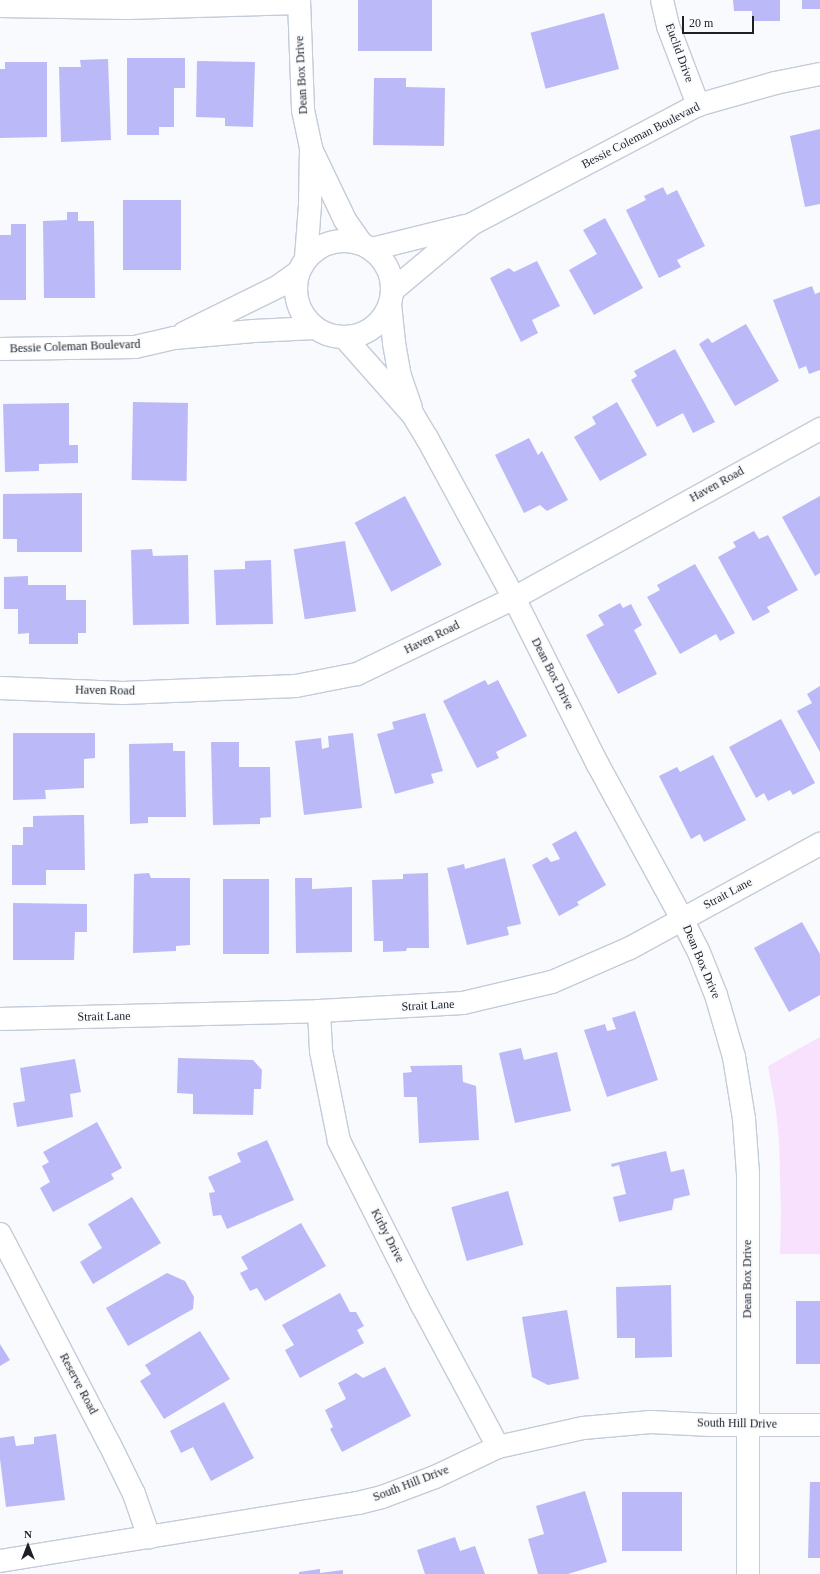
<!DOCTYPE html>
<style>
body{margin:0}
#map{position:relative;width:820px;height:1574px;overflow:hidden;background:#f8fafd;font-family:"Times New Roman",serif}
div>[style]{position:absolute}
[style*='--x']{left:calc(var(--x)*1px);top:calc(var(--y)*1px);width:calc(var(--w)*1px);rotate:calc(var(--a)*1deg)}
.green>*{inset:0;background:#f7e1fc}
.building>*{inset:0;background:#bcb9f8;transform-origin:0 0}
.roads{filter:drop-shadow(1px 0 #c3ccd8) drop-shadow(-1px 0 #c3ccd8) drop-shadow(0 1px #c3ccd8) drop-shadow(0 -1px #c3ccd8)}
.minor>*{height:22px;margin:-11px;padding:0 11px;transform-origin:11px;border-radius:11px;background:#fff}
.minor>.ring{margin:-11px;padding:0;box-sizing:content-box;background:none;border:22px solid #fff;border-radius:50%}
span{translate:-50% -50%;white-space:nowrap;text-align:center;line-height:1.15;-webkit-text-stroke:3.5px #f8fafd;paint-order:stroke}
.street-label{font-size:12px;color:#1d2025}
.north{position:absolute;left:8px;top:1526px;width:40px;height:40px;-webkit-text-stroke:3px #f8fafd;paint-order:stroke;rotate:0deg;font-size:11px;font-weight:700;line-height:16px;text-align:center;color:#1d2025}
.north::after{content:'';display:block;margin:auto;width:14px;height:18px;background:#1d2025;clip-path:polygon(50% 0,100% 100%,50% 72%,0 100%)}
.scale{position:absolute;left:682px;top:16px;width:72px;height:18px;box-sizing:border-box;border:2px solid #1d2025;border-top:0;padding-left:5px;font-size:12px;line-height:14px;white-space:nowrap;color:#1d2025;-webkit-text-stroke:3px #f8fafd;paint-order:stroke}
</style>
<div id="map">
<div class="green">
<div style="clip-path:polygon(820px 1037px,820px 1254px,780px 1254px,781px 1213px,779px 1141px,776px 1110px,768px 1066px)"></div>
</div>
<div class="building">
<div style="left:358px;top:0;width:74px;height:51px"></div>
<div style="clip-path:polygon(733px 0,780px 0,780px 21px,752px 21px,752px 11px,734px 11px)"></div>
<div style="left:802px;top:0;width:18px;height:9px"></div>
<div style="left:604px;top:13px;width:58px;height:76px;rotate:75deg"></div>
<div style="clip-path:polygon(127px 58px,185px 58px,185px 88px,174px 88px,174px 127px,159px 127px,159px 135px,127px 135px)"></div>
<div style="clip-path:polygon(108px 59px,111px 140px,61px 142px,59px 67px,81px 67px,80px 60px)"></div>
<div style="clip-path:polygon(197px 61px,255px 62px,253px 127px,225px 126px,225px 118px,196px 117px)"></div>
<div style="clip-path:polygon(5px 62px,47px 62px,47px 137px,0 138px,0 69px,5px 69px)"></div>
<div style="clip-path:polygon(374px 78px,406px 78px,406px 87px,445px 88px,444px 146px,373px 145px)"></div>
<div style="clip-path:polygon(820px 129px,820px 204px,805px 207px,790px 136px)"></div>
<div style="clip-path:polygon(663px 187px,667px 195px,677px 190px,705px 246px,677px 260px,681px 267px,659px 278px,626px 210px,646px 200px,644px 196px)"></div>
<div style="left:123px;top:200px;width:58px;height:70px"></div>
<div style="clip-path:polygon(67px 212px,78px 212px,78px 221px,94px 221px,95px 298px,44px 298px,43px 221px,67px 220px)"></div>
<div style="clip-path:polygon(605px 218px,643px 288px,594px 315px,569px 270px,597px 254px,583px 230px)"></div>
<div style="clip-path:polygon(11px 224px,26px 224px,26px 300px,0 300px,0 235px,11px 235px)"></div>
<div style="clip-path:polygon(537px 261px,560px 306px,532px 320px,538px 333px,521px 342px,490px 278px,509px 268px,514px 272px)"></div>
<div style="clip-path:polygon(812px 286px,815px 294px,820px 292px,820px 370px,809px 374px,806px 366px,799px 369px,773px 300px)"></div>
<div style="clip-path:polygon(746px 324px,779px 381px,735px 406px,699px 344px,708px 338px,712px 343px)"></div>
<div style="clip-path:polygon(675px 349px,715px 422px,693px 433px,683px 413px,657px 427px,631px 380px,637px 376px,634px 371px)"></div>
<div style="left:133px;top:402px;width:55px;height:78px;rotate:1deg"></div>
<div style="clip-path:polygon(617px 402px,647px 455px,600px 481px,574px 437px,596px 424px,592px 417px)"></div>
<div style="clip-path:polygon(69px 403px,69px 445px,78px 445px,78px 463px,39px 464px,39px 471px,5px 472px,3px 404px)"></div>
<div style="clip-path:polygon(529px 438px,538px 455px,542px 451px,568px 500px,547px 511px,540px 505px,524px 513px,495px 455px)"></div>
<div style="clip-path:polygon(82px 493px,82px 552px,17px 552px,17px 539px,3px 539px,3px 494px)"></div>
<div style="left:405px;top:496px;width:78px;height:57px;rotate:62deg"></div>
<div style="clip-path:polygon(820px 496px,820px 573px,815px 576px,782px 517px)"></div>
<div style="clip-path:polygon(754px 531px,759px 539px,768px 535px,798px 590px,767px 607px,770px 612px,753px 621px,718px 557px,736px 547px,733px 542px)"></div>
<div style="left:345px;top:541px;width:71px;height:52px;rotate:81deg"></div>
<div style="clip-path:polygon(152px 549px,153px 556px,188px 555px,189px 624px,133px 625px,131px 550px)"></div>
<div style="clip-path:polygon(271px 560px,273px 624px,216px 625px,214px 570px,245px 569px,245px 561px)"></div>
<div style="clip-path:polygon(695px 564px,735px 633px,720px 641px,716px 634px,680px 654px,647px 597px,660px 590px,657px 585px)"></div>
<div style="clip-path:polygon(28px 576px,28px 585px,66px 585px,66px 600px,86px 600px,86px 633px,78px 633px,78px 644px,29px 644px,29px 633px,18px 634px,18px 609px,4px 609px,4px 577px)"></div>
<div style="clip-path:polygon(620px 603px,623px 608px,631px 604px,642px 625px,634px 630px,657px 674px,618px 694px,586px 635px,604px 625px,598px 615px)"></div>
<div style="clip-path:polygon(485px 680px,488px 685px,498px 680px,527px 736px,496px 752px,499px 758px,477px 768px,443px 701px)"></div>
<div style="clip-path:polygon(820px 686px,820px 752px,797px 711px,812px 703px,807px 694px)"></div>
<div style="clip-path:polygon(425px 713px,443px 771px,431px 774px,434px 783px,395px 794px,377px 734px,394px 729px,392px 722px)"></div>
<div style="clip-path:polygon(781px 719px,815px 783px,793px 795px,790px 790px,768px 801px,764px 793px,756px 798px,729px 747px)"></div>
<div style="clip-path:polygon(13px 733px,95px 733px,95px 758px,84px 759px,84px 788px,45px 790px,46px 799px,13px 800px)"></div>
<div style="clip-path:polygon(353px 733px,362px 808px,304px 815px,295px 741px,321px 738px,322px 749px,329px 747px,328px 736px)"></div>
<div style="clip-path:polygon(211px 742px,239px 742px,239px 767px,270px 767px,271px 817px,260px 818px,260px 824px,213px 825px)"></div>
<div style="clip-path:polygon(173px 743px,173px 751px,185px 751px,186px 817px,148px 817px,148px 823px,130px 824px,129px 744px)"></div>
<div style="clip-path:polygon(713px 755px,746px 820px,704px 842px,700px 834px,691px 839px,659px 776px,677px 767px,680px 772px)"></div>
<div style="clip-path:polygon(74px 815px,84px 815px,85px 870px,46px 870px,46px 885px,12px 885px,12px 845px,23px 845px,23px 827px,33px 827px,33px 816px)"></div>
<div style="clip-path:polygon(576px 831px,606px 885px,577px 902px,579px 905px,559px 916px,532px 865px,547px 857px,551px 862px,560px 859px,552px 844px)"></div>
<div style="clip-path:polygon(505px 858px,521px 924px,507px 927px,509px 935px,467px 945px,447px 868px,464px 864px,465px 869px)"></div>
<div style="clip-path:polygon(149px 873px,151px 878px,190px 878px,190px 945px,176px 946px,176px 951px,133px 953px,134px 874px)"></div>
<div style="clip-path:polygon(428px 873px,429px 948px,407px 948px,406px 951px,383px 952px,383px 941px,374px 941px,372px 880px,403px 879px,403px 874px)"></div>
<div style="clip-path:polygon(295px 878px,312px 878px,312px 889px,352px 887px,352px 952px,296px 953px)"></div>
<div style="left:223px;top:879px;width:46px;height:75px"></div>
<div style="clip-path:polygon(13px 903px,87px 904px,87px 932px,75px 932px,74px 960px,13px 960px)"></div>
<div style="clip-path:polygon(802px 922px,820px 954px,820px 995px,789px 1012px,754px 948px)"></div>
<div style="clip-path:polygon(635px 1011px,658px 1080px,607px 1097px,584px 1030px,605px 1024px,607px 1031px,616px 1029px,612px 1018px)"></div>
<div style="clip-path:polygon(521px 1048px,524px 1060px,557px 1052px,571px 1111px,515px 1123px,499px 1053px)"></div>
<div style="clip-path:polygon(178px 1058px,253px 1060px,262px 1070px,261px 1089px,254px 1089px,253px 1115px,193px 1114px,193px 1094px,177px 1093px)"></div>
<div style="clip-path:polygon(75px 1059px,81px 1092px,70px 1094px,73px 1117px,17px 1127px,13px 1103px,25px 1101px,20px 1068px)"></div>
<div style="clip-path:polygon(462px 1065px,463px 1082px,476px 1086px,479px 1140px,419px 1143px,417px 1097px,404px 1097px,403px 1073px,412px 1072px,410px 1066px)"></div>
<div style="clip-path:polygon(97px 1122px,122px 1168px,111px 1174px,114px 1179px,53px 1212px,40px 1188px,50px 1182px,42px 1166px,49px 1162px,43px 1152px)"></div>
<div style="clip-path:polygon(267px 1140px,294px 1200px,227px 1229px,221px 1215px,213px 1216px,209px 1193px,215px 1192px,208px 1177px,241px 1162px,237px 1153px)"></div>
<div style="clip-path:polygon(666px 1151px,671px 1172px,684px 1169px,690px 1195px,674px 1199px,672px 1210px,619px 1222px,613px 1197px,626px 1194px,619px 1165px,612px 1167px,611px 1164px)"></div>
<div style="left:508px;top:1191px;width:56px;height:59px;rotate:74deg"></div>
<div style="clip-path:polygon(132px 1197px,161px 1243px,93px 1284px,80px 1262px,102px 1248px,88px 1224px)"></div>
<div style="clip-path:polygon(301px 1223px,326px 1266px,265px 1301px,257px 1288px,250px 1291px,240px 1273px,248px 1269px,241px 1257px)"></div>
<div style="clip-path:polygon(167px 1273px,185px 1281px,194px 1297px,193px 1309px,128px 1346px,106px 1308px)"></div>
<div style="clip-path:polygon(671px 1285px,672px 1357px,635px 1358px,635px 1338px,617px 1338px,616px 1287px)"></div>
<div style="clip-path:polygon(340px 1293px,350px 1312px,356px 1312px,364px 1326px,357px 1330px,364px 1343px,300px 1378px,285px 1350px,294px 1345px,282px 1325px)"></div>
<div style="left:796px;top:1301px;width:24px;height:63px"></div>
<div style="clip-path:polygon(567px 1310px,579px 1379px,548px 1385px,532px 1377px,522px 1317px)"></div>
<div style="clip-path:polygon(200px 1331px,230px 1379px,164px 1419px,140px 1381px,151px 1374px,145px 1365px)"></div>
<div style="clip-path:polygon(0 1344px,10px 1360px,0 1366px)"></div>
<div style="clip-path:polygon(385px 1367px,411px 1416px,342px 1452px,330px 1429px,333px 1427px,325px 1410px,346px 1399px,338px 1383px,356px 1373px,363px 1378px)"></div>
<div style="clip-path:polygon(224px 1402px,254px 1458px,211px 1481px,193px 1447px,181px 1453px,170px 1431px)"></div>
<div style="clip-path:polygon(56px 1434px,65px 1500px,6px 1507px,0 1459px,0 1438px,14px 1436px,16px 1446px,34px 1444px,34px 1437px)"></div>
<div style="clip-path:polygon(810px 1482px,820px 1482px,820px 1558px,808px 1558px)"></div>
<div style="clip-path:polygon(585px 1491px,607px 1562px,568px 1574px,538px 1574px,528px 1539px,544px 1534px,536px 1506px)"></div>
<div style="left:622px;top:1492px;width:60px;height:59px"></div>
<div style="clip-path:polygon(455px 1537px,460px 1551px,475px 1546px,485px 1574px,425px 1574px,417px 1550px)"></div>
<div style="clip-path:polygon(320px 1569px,320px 1573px,343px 1570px,343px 1574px,299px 1574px,299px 1572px)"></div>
</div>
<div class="roads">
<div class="minor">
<div style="--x:299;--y:0;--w:110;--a:87.9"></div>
<div style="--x:303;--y:110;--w:40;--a:78"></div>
<div style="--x:311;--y:149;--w:56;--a:91"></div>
<div style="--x:310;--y:205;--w:53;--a:94.3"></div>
<div style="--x:662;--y:0;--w:27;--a:77"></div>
<div style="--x:668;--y:26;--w:85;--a:69.2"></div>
<div style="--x:0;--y:6;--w:127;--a:0.9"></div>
<div style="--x:127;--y:8;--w:172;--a:-1.7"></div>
<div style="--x:312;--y:151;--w:76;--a:64.4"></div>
<div style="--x:345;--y:220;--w:28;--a:55"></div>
<div class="ring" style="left:296px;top:241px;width:74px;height:74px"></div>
<div style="--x:372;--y:249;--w:96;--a:-13.9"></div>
<div style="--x:393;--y:290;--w:103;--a:-39.9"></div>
<div style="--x:472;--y:224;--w:255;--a:-27.8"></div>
<div style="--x:698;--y:105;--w:80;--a:-15.9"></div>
<div style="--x:775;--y:83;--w:46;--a:-11.3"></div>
<div style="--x:390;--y:304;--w:39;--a:84"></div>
<div style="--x:394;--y:343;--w:34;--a:80"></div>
<div style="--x:400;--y:376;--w:34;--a:71"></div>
<div style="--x:184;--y:333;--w:106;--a:-26.3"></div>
<div style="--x:279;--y:286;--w:24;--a:-36"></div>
<div style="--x:344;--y:337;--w:104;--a:48.5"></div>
<div style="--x:413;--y:415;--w:27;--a:59"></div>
<div style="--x:427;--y:438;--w:182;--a:61.5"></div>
<div style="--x:514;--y:598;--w:185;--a:63.3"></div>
<div style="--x:597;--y:763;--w:178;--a:61.4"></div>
<div style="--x:682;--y:919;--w:35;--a:63"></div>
<div style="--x:698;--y:950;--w:48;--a:68.2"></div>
<div style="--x:716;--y:995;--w:65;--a:73.8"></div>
<div style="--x:734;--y:1057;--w:63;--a:80.8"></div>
<div style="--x:744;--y:1119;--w:55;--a:85.8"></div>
<div style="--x:748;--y:1174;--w:400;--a:90"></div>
<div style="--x:0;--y:349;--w:135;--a:-0.8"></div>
<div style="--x:135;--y:347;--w:40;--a:-13"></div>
<div style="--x:174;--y:338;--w:80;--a:-5"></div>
<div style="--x:254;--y:331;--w:61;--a:-2.8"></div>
<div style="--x:0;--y:688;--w:123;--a:2.3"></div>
<div style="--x:123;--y:693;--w:173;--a:-2.3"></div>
<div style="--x:296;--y:686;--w:62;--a:-11.1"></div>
<div style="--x:357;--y:674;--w:174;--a:-25.8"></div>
<div style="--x:514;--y:598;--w:350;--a:-28.9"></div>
<div style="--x:319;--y:1011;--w:40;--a:87.1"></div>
<div style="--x:321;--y:1051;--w:92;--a:78.7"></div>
<div style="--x:339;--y:1141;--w:184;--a:63.2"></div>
<div style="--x:422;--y:1305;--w:161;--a:61.8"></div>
<div style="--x:0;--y:1019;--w:319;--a:-1.4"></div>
<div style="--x:319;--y:1011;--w:144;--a:-3.2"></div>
<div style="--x:463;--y:1003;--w:91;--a:-13.3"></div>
<div style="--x:552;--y:982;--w:85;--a:-23.6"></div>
<div style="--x:630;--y:948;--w:217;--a:-28.7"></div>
<div style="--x:0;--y:1234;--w:238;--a:62.5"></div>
<div style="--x:110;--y:1445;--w:55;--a:63.9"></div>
<div style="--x:134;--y:1494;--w:46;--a:70.8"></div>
<div style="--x:0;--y:1561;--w:363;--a:-9.2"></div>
<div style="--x:358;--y:1503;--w:25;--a:-14"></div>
<div style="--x:382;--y:1497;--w:57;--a:-20.7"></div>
<div style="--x:435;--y:1477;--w:70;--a:-25.5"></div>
<div style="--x:498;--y:1447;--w:87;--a:-12.6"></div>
<div style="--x:583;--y:1428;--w:68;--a:-5"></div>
<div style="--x:651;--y:1422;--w:60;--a:2.9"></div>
<div style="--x:711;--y:1425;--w:109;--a:0"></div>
</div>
</div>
<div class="street-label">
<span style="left:679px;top:53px;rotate:70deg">Euclid Drive</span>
<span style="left:302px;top:75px;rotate:-93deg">Dean Box Drive</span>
<span style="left:641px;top:136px;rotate:-27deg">Bessie Coleman Boulevard</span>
<span style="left:75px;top:347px;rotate:-2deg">Bessie Coleman Boulevard</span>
<span style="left:717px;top:485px;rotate:-29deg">Haven Road</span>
<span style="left:432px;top:638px;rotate:-26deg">Haven Road</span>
<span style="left:552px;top:674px;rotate:63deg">Dean Box Drive</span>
<span style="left:105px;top:691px;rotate:1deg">Haven Road</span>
<span style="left:728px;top:894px;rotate:-28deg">Strait Lane</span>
<span style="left:701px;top:962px;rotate:67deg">Dean Box Drive</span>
<span style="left:428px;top:1006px;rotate:-3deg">Strait Lane</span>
<span style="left:104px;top:1017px;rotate:-1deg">Strait Lane</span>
<span style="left:387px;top:1236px;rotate:63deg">Kirby Drive</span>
<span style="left:748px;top:1279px;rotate:-90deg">Dean Box Drive</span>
<span style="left:78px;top:1384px;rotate:62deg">Reserve Road</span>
<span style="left:737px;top:1424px;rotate:1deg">South Hill Drive</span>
<span style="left:411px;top:1484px;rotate:-21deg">South Hill Drive</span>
</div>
<div class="north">N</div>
<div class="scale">20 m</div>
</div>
